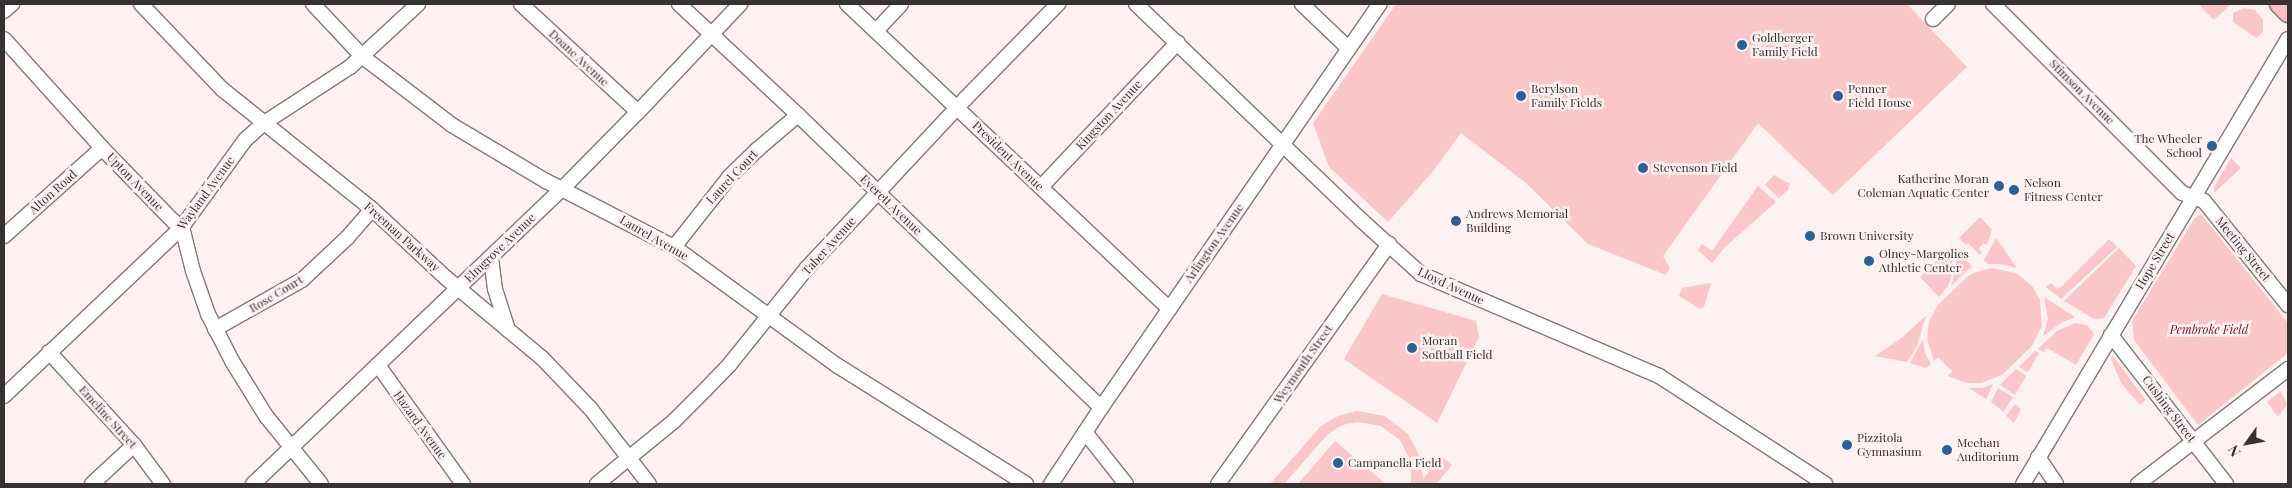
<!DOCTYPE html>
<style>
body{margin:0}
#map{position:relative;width:2292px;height:488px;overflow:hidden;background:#fdf1f2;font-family:"Playfair Display",serif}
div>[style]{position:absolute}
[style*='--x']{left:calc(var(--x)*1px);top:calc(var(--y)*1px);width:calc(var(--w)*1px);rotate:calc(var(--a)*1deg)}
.green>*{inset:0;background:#f9c7ca}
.roads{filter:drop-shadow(1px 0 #84797a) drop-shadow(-1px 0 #84797a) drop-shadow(0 1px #84797a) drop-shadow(0 -1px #84797a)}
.minor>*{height:14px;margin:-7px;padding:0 7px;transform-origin:7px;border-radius:7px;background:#fff}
.major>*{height:18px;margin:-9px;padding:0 9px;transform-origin:9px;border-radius:9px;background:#fabfc5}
.dots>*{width:14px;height:14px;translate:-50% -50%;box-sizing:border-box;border:2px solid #fdf1f2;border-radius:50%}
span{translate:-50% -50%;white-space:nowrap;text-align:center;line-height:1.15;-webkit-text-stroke:5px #fdf1f2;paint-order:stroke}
.poi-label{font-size:12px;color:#363232}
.left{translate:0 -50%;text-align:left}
.right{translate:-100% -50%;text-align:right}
.street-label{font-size:12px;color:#363232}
.park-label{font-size:12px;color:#6a1226;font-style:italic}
.frame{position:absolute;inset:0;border:5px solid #363232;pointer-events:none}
.north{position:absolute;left:2222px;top:418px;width:50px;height:50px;-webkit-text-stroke:4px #fdf1f2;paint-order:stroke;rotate:238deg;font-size:14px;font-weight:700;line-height:20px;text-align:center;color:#363232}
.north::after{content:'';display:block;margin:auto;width:18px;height:22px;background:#363232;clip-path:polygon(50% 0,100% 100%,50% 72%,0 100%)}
</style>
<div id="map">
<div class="green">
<div style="clip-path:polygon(1396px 4px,1907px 4px,1967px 67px,1833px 195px,1758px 123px,1663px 256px,1670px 268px,1666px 275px,1588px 244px,1526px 183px,1461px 133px,1434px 170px,1388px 222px,1329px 167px,1313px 123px)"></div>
<div style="clip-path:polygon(2202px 4px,2231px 4px,2214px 20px,2200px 6px)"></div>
<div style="clip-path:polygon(2244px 8px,2255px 10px,2263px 20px,2263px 32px,2256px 38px,2233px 22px,2233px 13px)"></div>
<div style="clip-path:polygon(2231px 158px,2241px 168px,2215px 192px,2213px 189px)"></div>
<div style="clip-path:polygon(1774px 175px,1790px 184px,1788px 190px,1779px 198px,1765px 185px)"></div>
<div style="clip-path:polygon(1758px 186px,1776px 202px,1724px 248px,1712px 263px,1698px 250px,1702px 244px,1712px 251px)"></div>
<div style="clip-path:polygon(2201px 214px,2288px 323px,2288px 353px,2198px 425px,2134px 340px,2132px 321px,2194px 219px)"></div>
<div style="clip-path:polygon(1980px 217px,1992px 230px,1987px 245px,1983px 243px,1979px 249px,1982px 252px,1980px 255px,1968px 243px,1966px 245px,1959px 238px)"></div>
<div style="clip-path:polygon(1996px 238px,2017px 268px,2000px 264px,1988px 264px,1984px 260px)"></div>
<div style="clip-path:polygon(2109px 239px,2117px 247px,2061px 299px,2046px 287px,2051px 283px,2057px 289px,2062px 286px)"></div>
<div style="clip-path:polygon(1952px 245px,1952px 274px,1948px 286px,1939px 297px,1920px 277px)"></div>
<div style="clip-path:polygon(1955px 248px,1972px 266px,1951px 286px,1956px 268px)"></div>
<div style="clip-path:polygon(2119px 248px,2136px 266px,2104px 318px,2094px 319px,2064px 301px)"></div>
<div style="clip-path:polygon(1991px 268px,2016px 273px,2033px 287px,2040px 300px,2042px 326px,2032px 346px,2002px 375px,1981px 383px,1966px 383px,1948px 376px,1952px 371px,1938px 357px,1934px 361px,1927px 339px,1929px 321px,1938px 305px,1967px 277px,1976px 272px)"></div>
<div style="clip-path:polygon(1711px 283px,1704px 307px,1700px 309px,1679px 296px,1682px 288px)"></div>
<div style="clip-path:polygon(1382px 294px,1476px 321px,1479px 337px,1437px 423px,1344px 359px)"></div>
<div style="clip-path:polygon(2044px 297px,2075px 317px,2061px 323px,2043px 336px,2048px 319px)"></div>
<div style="clip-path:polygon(1926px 316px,1917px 346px,1907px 362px,1875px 356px,1899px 340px)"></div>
<div style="clip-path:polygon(2075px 323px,2087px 325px,2094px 334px,2076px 365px,2047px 348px,2044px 352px,2038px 349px,2057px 331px)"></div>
<div style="clip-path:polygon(1923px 339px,1925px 353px,1931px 364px,1926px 368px,1910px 363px)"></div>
<div style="clip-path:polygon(2035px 351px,2039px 353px,2028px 372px,2019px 367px)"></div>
<div style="clip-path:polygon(2112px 355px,2146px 400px,2140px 405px,2121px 383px,2111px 359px)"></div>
<div style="clip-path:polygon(2016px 369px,2026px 376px,2015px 395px,2000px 385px)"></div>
<div style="clip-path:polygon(1993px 384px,1986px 399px,1969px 388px,1982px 388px)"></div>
<div style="clip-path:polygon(1998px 388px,2013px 397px,2004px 412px,1991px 402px)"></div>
<div style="clip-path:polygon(2281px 391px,2287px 405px,2278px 417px,2267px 402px)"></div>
<div style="clip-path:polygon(2015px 404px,2021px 409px,2014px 423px,2006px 416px)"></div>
<div style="clip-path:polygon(1357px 411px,1385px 416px,1408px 434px,1421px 459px,1423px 479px,1441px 456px,1452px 465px,1436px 484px,1411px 484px,1411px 462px,1400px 440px,1381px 426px,1357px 422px,1342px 425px,1328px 434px,1284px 484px,1270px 484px,1321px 426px,1338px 416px)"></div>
<div style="clip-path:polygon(1335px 441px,1386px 484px,1298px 484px)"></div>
</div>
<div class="roads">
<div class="minor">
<div style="--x:141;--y:4;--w:117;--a:46.4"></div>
<div style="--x:222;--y:89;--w:192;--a:38.7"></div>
<div style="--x:372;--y:209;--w:101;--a:43"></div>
<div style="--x:446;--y:278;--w:125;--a:39.8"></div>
<div style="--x:542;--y:358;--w:69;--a:46.2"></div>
<div style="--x:590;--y:408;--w:96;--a:52.2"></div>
<div style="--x:313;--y:4;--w:73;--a:46.7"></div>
<div style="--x:363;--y:57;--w:112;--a:37.4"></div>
<div style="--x:452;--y:125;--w:109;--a:30.8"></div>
<div style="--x:546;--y:181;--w:144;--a:27.3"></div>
<div style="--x:674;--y:247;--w:203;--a:36"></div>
<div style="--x:838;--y:366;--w:222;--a:32.1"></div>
<div style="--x:521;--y:4;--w:159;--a:42.7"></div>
<div style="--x:679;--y:4;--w:163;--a:43"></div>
<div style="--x:798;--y:115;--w:421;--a:44"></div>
<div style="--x:847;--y:4;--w:444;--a:43.4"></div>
<div style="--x:1136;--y:4;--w:312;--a:43.8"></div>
<div style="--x:1361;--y:220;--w:81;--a:42"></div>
<div style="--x:1421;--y:274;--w:259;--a:23.2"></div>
<div style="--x:1659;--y:376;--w:198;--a:33"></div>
<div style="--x:1302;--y:4;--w:64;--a:43.7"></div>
<div style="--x:1993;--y:4;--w:267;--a:45"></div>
<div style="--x:2182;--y:193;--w:23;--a:20"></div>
<div style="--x:2204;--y:201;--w:134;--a:51.1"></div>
<div style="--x:4;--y:11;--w:11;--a:-41"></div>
<div style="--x:1933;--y:19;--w:21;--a:-45"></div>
<div style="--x:876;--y:31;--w:37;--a:-47"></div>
<div style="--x:4;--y:39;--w:147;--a:48"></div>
<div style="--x:102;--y:148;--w:102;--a:45.8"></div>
<div style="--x:173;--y:221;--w:11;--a:34"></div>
<div style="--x:182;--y:227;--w:45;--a:76"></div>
<div style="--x:193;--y:271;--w:46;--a:70.8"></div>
<div style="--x:208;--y:314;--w:53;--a:62.9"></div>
<div style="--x:232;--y:361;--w:65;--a:58.3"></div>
<div style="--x:266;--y:416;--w:87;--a:51"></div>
<div style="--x:1041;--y:187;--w:199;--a:-46.6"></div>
<div style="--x:4;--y:236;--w:132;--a:-41.9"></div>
<div style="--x:674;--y:247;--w:90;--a:-51.7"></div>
<div style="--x:730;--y:176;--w:39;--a:-44"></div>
<div style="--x:758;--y:149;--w:52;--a:-40.4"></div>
<div style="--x:491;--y:257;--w:32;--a:83"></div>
<div style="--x:495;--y:289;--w:43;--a:72.4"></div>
<div style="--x:215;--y:329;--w:100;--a:-29.4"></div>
<div style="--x:302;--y:280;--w:62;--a:-43"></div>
<div style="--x:347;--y:238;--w:38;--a:-49"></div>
<div style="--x:2111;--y:335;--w:188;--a:52.3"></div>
<div style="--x:49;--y:352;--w:126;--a:47.6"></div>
<div style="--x:134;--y:445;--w:49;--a:53.4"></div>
<div style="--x:378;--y:365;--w:146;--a:54.5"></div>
<div style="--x:4;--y:396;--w:245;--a:-43.5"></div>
<div style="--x:182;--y:227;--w:107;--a:-54.1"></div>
<div style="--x:245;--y:140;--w:25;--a:-42"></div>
<div style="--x:264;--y:123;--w:103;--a:-33.1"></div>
<div style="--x:350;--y:67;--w:93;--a:-42.8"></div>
<div style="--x:1085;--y:432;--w:66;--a:51.7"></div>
<div style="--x:2038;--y:457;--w:32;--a:56"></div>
<div style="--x:92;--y:484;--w:57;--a:-42.9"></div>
<div style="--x:253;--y:484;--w:426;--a:-43.7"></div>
<div style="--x:561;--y:190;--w:110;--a:-45.4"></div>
<div style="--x:638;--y:112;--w:149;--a:-46.6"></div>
<div style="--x:597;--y:484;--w:99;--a:-39.3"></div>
<div style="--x:674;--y:421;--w:44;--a:-45"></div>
<div style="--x:705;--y:390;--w:36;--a:-46"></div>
<div style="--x:730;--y:364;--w:123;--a:-51.3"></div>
<div style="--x:807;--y:268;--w:233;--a:-46.9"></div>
<div style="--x:966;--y:98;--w:132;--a:-45.6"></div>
<div style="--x:1051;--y:484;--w:91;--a:-56.7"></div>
<div style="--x:1101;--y:408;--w:491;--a:-55.4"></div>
<div style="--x:1218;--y:484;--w:295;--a:-54.5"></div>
<div style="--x:2023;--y:484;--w:518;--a:-59.23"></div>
<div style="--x:2138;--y:484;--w:189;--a:-37.5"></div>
</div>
<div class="major">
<div style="--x:2279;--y:4;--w:13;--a:45"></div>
</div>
</div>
<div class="dots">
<div style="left:1742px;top:45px;background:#29629a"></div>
<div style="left:1521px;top:96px;background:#29629a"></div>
<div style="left:1838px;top:96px;background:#29629a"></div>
<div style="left:2212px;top:146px;background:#29629a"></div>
<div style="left:1643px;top:168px;background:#29629a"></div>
<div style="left:1999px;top:186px;background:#29629a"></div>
<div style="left:2014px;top:190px;background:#29629a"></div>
<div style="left:1456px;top:221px;background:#29629a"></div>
<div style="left:1810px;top:236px;background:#29629a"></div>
<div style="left:1869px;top:261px;background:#29629a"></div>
<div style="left:1412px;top:348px;background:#29629a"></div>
<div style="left:1847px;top:445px;background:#29629a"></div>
<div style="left:1947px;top:450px;background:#29629a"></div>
<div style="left:1338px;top:463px;background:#29629a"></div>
</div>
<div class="poi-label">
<span class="left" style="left:1752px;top:45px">Goldberger<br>Family Field</span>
<span class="left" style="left:1531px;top:96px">Berylson<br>Family Fields</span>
<span class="left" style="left:1848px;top:96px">Penner<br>Field House</span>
<span class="right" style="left:2202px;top:146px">The Wheeler<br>School</span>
<span class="left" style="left:1653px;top:168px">Stevenson Field</span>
<span class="right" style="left:1989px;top:186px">Katherine Moran<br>Coleman Aquatic Center</span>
<span class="left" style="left:2024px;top:190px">Nelson<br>Fitness Center</span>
<span class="left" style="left:1466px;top:221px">Andrews Memorial<br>Building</span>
<span class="left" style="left:1820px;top:236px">Brown University</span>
<span class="left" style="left:1879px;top:261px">Olney-Margolies<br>Athletic Center</span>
<span class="left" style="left:1422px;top:348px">Moran<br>Softball Field</span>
<span class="left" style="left:1857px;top:445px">Pizzitola<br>Gymnasium</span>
<span class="left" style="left:1957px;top:450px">Meehan<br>Auditorium</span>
<span class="left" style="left:1348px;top:463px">Campanella Field</span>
</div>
<div class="street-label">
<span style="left:579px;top:58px;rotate:43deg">Doane Avenue</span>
<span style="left:2082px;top:92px;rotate:45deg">Stimson Avenue</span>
<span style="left:1109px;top:115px;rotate:-47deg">Kingston Avenue</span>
<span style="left:1008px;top:156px;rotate:44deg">President Avenue</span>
<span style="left:732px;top:177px;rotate:-47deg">Laurel Court</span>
<span style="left:135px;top:182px;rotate:46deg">Upton Avenue</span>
<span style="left:53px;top:192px;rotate:-42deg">Alton Road</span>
<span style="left:206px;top:193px;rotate:-54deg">Wayland Avenue</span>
<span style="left:891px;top:205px;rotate:44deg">Everett Avenue</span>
<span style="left:402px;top:237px;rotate:42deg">Freeman Parkway</span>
<span style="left:654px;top:238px;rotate:30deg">Laurel Avenue</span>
<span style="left:1214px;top:243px;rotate:-55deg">Arlington Avenue</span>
<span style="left:829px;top:246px;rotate:-48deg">Taber Avenue</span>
<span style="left:500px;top:248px;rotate:-44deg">Elmgrove Avenue</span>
<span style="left:2243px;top:249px;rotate:51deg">Meeting Street</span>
<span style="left:2155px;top:261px;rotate:-59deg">Hope Street</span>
<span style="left:1451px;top:286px;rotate:25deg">Lloyd Avenue</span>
<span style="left:276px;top:294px;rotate:-31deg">Rose Court</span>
<span style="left:1303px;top:364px;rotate:-55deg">Weymouth Street</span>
<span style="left:2169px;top:409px;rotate:53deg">Cushing Street</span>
<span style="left:108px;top:417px;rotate:48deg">Emeline Street</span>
<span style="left:420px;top:425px;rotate:54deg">Hazard Avenue</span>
</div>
<div class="park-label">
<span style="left:2209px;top:330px">Pembroke Field</span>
</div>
<div class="frame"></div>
<div class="north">N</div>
</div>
